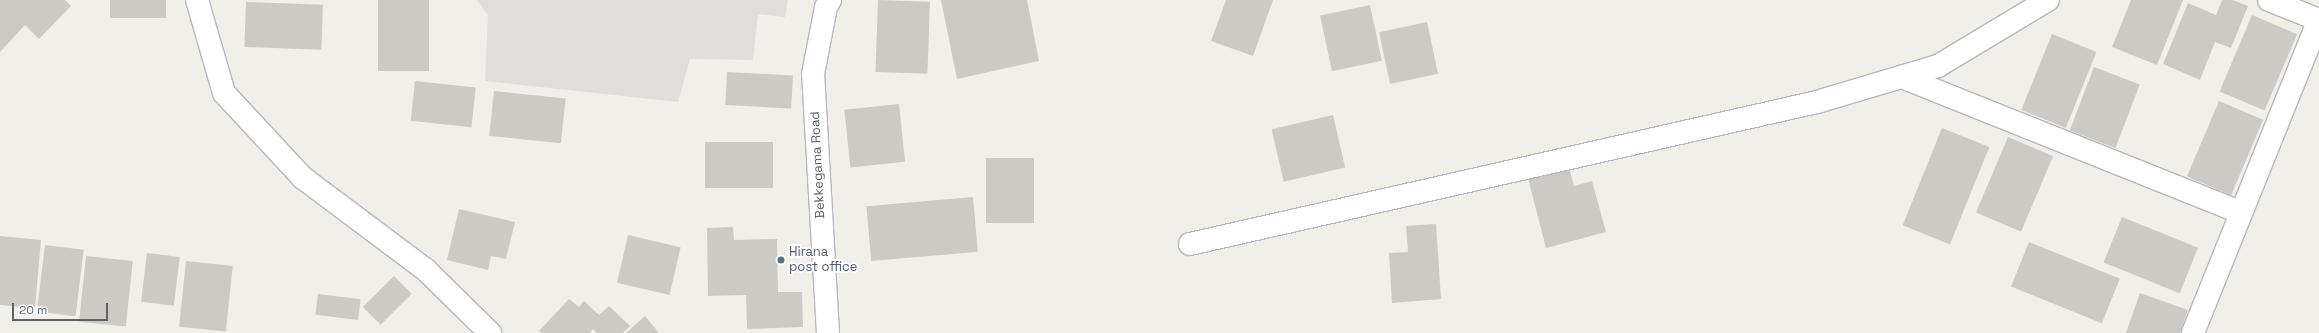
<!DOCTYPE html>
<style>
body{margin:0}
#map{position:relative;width:2319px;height:333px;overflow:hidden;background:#f1efe8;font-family:"Space Grotesk",sans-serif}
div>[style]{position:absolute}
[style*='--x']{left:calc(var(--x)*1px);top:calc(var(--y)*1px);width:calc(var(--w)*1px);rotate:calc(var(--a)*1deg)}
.industrial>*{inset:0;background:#e0deda}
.building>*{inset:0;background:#cccac5;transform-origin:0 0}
.roads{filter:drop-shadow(1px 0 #b5b8bc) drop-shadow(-1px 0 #b5b8bc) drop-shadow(0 1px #b5b8bc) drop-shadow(0 -1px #b5b8bc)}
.minor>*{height:22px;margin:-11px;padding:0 11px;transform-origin:11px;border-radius:11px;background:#fff}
.tertiary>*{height:22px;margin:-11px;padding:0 11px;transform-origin:11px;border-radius:11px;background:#fff}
.dots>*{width:11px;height:11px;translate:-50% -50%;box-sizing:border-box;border:2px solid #fff;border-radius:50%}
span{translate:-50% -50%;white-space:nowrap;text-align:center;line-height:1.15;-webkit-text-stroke:3.5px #fff;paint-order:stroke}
.street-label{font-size:13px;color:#5f6368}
.service-label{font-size:13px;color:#4e5e75}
.left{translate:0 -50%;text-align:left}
.scale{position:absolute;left:12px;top:303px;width:96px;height:18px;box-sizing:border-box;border:2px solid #5f6368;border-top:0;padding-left:5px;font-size:12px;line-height:14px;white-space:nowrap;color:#5f6368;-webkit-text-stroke:3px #fff;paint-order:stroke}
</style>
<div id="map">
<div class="industrial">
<div style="clip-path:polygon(477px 0,788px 0,785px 17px,758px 14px,753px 60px,690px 59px,678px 102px,485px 81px,488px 15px)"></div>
</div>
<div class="building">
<div style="clip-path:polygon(0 0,65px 0,71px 6px,39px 39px,25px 25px,0 52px)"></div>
<div style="left:110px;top:0;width:56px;height:18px"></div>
<div style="left:378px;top:0;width:51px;height:71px"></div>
<div style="left:878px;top:0;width:52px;height:72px;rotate:2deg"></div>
<div style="clip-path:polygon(941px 0,1027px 0,1039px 61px,957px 79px)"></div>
<div style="clip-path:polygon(1226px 0,1273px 0,1253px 56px,1211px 41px)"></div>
<div style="clip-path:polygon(2131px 0,2183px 0,2157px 65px,2112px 47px)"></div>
<div style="clip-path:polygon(2222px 0,2233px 0,2248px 6px,2231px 48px,2215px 42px,2200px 80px,2163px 64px,2188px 3px,2216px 15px)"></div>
<div style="left:246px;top:2px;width:77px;height:45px;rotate:2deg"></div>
<div style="left:1370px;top:5px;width:57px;height:51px;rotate:78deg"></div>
<div style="left:2252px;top:15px;width:49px;height:83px;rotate:23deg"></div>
<div style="left:1427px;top:22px;width:53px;height:49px;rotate:78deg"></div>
<div style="left:2052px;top:34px;width:48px;height:82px;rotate:22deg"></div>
<div style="left:2094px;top:67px;width:49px;height:68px;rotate:21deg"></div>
<div style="left:727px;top:72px;width:66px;height:33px;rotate:3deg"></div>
<div style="left:415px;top:81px;width:61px;height:40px;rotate:6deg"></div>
<div style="left:494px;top:91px;width:72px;height:45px;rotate:6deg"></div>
<div style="left:2219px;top:101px;width:48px;height:82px;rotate:23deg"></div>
<div style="left:899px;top:104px;width:58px;height:55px;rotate:84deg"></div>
<div style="left:1333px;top:115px;width:54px;height:63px;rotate:77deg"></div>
<div style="left:1942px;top:128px;width:51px;height:105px;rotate:22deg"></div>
<div style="left:2008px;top:137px;width:49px;height:82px;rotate:23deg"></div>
<div style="left:705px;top:142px;width:68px;height:46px"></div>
<div style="left:986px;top:158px;width:48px;height:65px"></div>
<div style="clip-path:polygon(1569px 167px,1574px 186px,1592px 181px,1606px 232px,1546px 248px,1528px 178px)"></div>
<div style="left:973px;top:197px;width:55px;height:107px;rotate:85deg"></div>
<div style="clip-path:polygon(459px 209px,515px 222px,506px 259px,491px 256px,488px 270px,447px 260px)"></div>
<div style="left:2122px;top:217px;width:82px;height:49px;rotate:22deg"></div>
<div style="clip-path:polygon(1436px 224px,1441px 299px,1392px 303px,1389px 253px,1408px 252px,1406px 226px)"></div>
<div style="clip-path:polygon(733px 227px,734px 240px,777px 239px,778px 292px,802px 292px,803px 327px,747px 329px,746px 295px,708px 296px,707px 228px)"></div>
<div style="left:628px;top:235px;width:54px;height:49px;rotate:13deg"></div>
<div style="clip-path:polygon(0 236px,41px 240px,35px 308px,0 305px)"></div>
<div style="left:2029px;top:242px;width:98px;height:48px;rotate:22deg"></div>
<div style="left:45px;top:245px;width:39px;height:67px;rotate:7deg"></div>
<div style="left:147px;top:253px;width:33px;height:49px;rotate:7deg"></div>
<div style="left:86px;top:256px;width:47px;height:66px;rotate:6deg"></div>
<div style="left:186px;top:261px;width:47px;height:66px;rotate:6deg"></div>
<div style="left:394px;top:276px;width:25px;height:44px;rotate:45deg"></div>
<div style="clip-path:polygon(2140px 293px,2188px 310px,2180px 333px,2126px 333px)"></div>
<div style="left:318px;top:294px;width:43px;height:21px;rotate:7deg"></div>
<div style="clip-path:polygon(569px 299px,579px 307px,584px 301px,599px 315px,609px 306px,630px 326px,623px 333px,597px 333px,593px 329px,590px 333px,542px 333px,539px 331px)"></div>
<div style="clip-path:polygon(645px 316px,659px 333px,626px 333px)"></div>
</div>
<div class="roads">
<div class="minor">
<div style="--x:2269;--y:0;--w:54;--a:21.8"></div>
<div style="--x:1902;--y:77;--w:364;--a:21.8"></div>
<div style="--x:1190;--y:244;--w:643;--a:-12.76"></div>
<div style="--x:1817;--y:102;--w:126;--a:-16.6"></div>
<div style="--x:1938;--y:66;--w:128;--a:-31"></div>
<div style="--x:828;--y:333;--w:259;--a:-93.3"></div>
<div style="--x:813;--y:74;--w:68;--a:-79"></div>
<div style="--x:826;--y:7;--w:8;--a:-60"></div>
<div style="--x:2193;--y:333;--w:337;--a:-68.1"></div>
</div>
<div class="tertiary">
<div style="--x:197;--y:0;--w:97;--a:73.8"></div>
<div style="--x:224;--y:93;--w:116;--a:47.1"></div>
<div style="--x:303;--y:178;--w:154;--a:36.8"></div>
<div style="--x:426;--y:270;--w:90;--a:44.5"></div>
</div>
</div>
<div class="dots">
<div style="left:781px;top:260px;background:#5c6f8a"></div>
</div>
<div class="street-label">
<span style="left:818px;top:165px;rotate:-93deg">Bekkegama Road</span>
</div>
<div class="service-label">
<span class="left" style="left:789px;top:260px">Hirana<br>post office</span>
</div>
<div class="scale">20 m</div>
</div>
